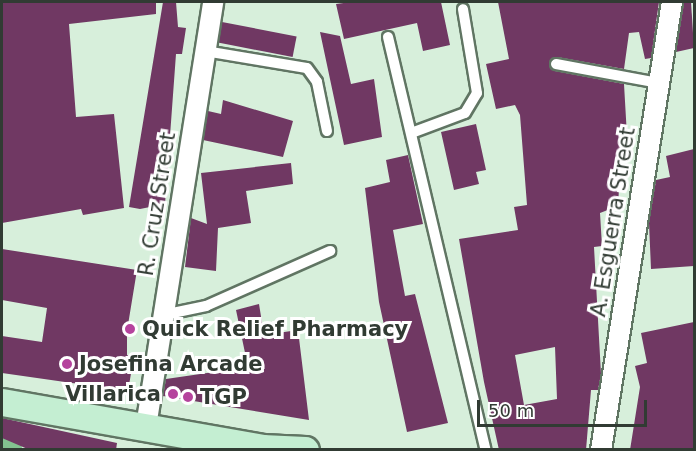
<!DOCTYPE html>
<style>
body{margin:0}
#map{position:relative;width:696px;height:451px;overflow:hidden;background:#d7efdb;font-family:"DejaVu Sans",sans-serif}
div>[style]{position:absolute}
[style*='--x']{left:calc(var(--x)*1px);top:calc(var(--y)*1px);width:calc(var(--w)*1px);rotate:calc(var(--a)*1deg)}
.river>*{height:40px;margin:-20px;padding:0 20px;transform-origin:20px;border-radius:20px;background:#83c290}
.building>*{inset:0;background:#703863;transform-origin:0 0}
.roads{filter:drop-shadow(2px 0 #607563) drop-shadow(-2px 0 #607563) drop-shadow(0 2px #607563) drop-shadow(0 -2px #607563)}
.service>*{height:10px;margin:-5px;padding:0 5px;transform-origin:5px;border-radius:5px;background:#fff}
.minor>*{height:20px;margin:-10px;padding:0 10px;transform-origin:10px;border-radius:10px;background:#fff}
.secondary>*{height:27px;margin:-13.5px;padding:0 13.5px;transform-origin:13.5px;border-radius:13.5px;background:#c4eed2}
.dots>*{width:16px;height:16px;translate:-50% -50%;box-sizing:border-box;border:3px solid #fff;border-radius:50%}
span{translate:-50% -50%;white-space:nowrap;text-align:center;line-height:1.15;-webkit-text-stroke:6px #fff;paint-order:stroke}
.street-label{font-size:21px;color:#313b33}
.poi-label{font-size:21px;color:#313b33;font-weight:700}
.left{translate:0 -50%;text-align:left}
.right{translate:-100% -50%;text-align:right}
.frame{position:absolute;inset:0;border:3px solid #313b33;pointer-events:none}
.scale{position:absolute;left:477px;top:400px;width:170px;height:27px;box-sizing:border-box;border:3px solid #313b33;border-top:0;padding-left:8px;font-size:18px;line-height:21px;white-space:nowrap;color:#313b33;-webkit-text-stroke:4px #fff;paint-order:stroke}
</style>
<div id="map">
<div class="river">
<div style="--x:2;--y:449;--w:1;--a:90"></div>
</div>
<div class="building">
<div style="clip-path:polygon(2px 2px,156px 2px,156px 14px,69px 24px,76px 117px,114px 114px,124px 208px,83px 215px,81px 209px,2px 223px)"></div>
<div style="clip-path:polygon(163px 2px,176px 2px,178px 27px,186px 28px,182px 54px,176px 54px,165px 204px,140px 209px,129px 207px)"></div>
<div style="clip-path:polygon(351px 2px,441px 2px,450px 45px,423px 51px,417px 23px,344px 39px,336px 4px)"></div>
<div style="clip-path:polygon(evenodd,498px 2px,659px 2px,651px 58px,645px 59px,639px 32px,629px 33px,624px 69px,557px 57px,549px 63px,555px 71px,624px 84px,627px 136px,622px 136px,618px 206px,600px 213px,602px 246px,594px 247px,601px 374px,598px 390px,591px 390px,586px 450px,499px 450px,484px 382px,459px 239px,518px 230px,514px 207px,527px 205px,520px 115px,515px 105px,496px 109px,486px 64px,509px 59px,498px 2px,555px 347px,557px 399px,524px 405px,515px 355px,555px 347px)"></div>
<div style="clip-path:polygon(691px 2px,694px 48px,676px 52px,684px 3px)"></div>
<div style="left:222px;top:22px;width:76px;height:21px;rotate:11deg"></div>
<div style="clip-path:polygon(320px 32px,340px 36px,351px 84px,374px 79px,382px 137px,344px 145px)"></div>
<div style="clip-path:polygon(223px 100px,293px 121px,283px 157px,203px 140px,208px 111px,221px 114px)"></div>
<div style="clip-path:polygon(476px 124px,486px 170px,476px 172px,479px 184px,454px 190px,441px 132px)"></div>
<div style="clip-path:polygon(694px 149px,694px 266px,651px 269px,649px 223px,656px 180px,670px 177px,666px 156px)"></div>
<div style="clip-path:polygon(408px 155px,423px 224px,393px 230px,405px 296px,415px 294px,448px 423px,407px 432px,379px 302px,365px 188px,390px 182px,386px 160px)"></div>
<div style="clip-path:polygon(291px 163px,293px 184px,246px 191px,251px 223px,218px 228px,216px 271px,185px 267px,191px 218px,207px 224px,201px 173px)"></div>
<div style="clip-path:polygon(2px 249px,137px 270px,127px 331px,127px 355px,134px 356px,128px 391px,2px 373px,2px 336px,42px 342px,47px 308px,2px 300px)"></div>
<div style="clip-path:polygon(259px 304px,264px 335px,298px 330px,309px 420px,163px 396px,166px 379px,248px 367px,236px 310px)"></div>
<div style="clip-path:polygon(694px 322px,693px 450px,630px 450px,640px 387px,635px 366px,647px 363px,641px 333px)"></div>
<div style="clip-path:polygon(2px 418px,117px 443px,116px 450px,30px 450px,2px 438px)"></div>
</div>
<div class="roads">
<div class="service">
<div style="--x:388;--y:37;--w:424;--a:76.7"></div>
<div style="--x:205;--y:51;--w:103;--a:9.5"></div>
<div style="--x:307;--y:68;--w:17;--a:54"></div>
<div style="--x:317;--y:82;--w:50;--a:78.5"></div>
<div style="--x:556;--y:64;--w:105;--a:10.5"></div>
<div style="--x:414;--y:132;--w:54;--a:-20.4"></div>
<div style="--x:465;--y:113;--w:23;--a:-59"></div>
<div style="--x:477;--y:93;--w:85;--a:-99.5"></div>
<div style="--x:163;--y:315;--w:44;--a:-11.8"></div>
<div style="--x:206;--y:306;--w:136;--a:-23.9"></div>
</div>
<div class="minor">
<div style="--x:148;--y:414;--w:417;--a:-81"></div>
<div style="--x:601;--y:450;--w:454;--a:-81"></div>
</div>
<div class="secondary">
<div style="--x:2;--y:402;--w:264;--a:10"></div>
<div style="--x:262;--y:448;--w:43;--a:2.7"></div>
</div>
</div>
<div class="dots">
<div style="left:130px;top:329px;background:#b5439d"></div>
<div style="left:67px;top:364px;background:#b5439d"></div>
<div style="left:173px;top:394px;background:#b5439d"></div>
<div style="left:188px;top:397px;background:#b5439d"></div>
</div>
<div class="street-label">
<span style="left:157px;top:204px;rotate:-81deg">R. Cruz Street</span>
<span style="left:613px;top:222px;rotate:-81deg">A. Esguerra Street</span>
</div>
<div class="poi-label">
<span class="left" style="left:142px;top:329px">Quick Relief Pharmacy</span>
<span class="left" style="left:79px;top:364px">Josefina Arcade</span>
<span class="right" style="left:161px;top:394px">Villarica</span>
<span class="left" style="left:200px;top:397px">TGP</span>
</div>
<div class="frame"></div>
<div class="scale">50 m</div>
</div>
